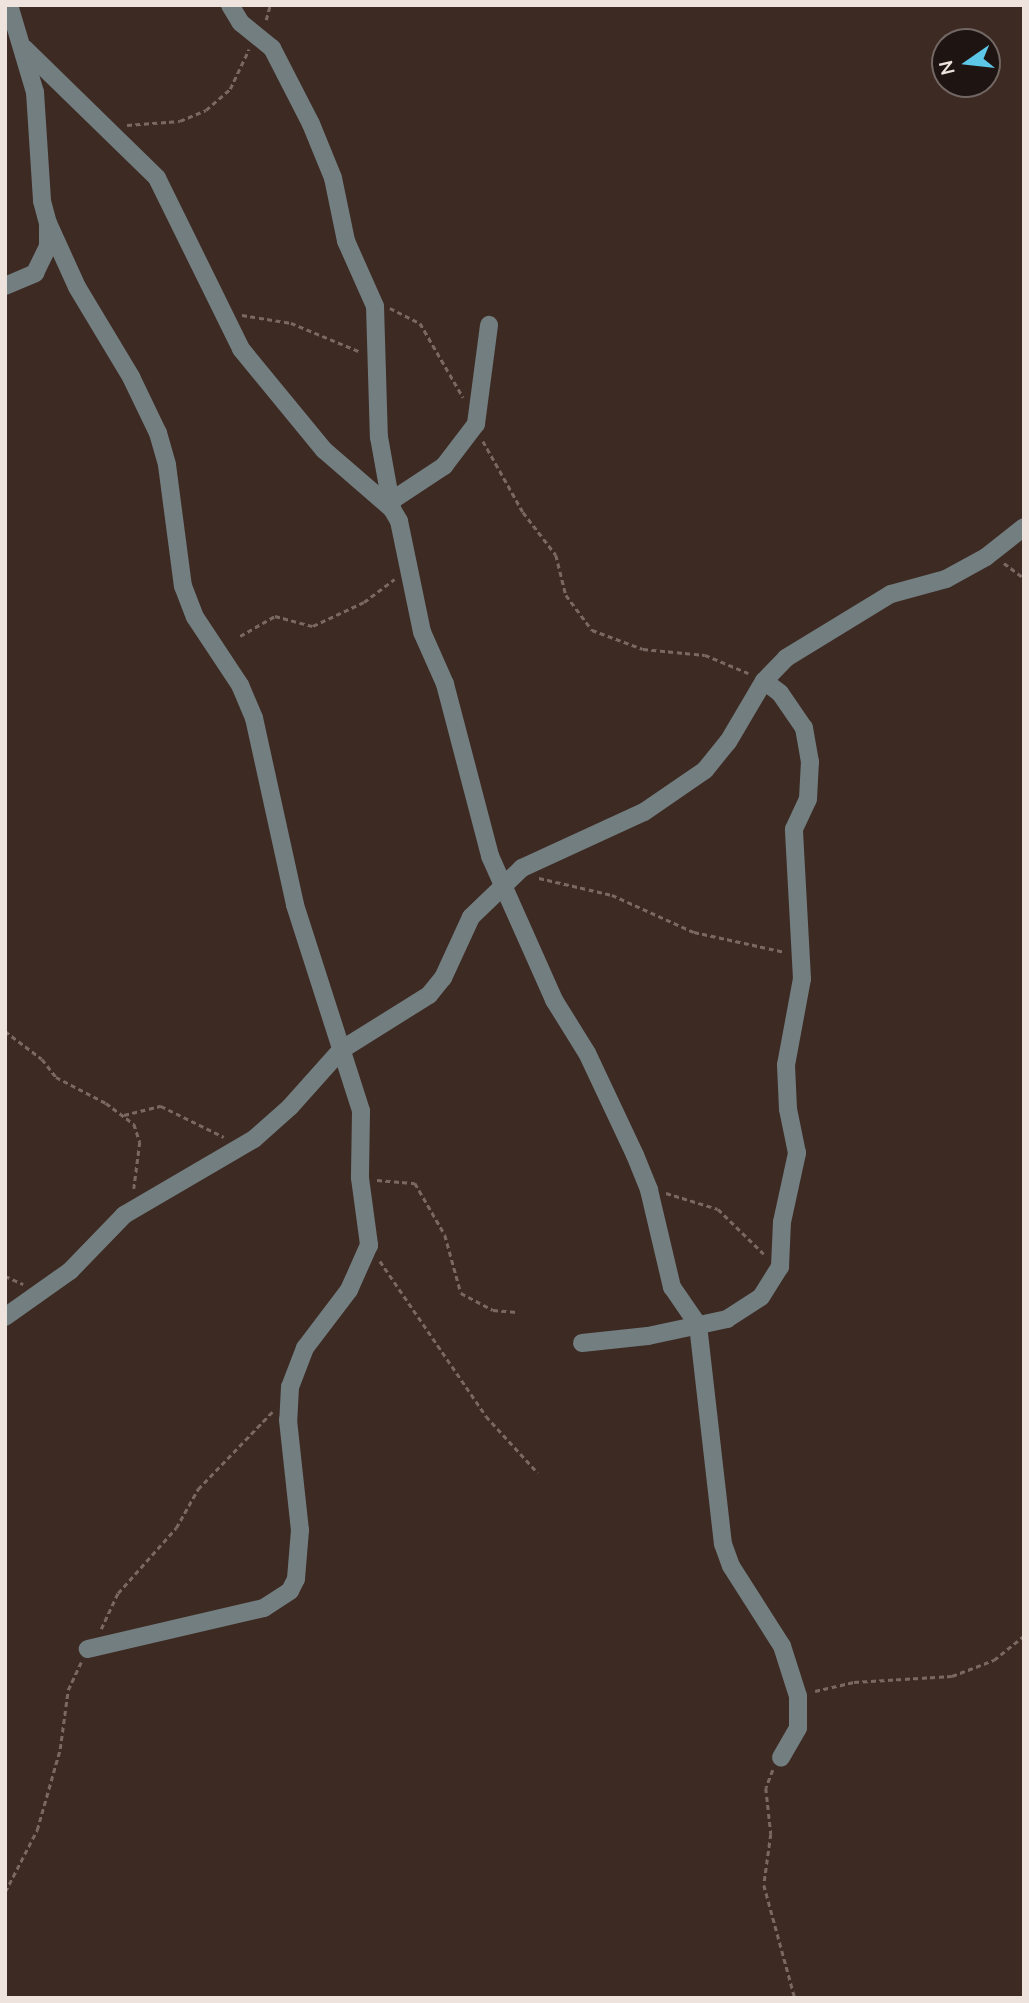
<!DOCTYPE html>
<style>
body{margin:0}
#map{position:relative;width:1029px;height:2003px;overflow:hidden;background:#3d2b23;font-family:"Nunito Sans",sans-serif}
div>[style]{position:absolute}
[style*='--x']{left:calc(var(--x)*1px);top:calc(var(--y)*1px);width:calc(var(--w)*1px);rotate:calc(var(--a)*1deg)}
.path>*{height:2.5px;margin-top:-1.25px;transform-origin:0;background:repeating-linear-gradient(90deg,#796962 0 5px,transparent 0 8.5px)}
.minor>*{height:18px;margin:-9px;padding:0 9px;transform-origin:9px;border-radius:9px;background:#737e81}
span{translate:-50% -50%;white-space:nowrap;text-align:center;line-height:1.15;-webkit-text-stroke:5px #1e1512;paint-order:stroke}
.frame{position:absolute;inset:0;border:7px solid #efe3dd;pointer-events:none}
.north{position:absolute;left:931px;top:28px;width:70px;height:70px;box-sizing:border-box;background:#1e1512;border:2px solid #726763;border-radius:50%;rotate:256deg;font-size:19px;font-weight:700;line-height:28px;text-align:center;color:#efe3dd}
.north::after{content:'';display:block;margin:auto;width:24px;height:32px;background:#5dc7e8;clip-path:polygon(50% 0,100% 100%,50% 72%,0 100%)}
</style>
<div id="map">
<div class="path">
<div style="--x:266;--y:20;--w:16;--a:-75"></div>
<div style="--x:127;--y:125;--w:53;--a:-4.3"></div>
<div style="--x:180;--y:121;--w:28;--a:-23"></div>
<div style="--x:206;--y:110;--w:32;--a:-41"></div>
<div style="--x:230;--y:89;--w:44;--a:-64.6"></div>
<div style="--x:390;--y:308;--w:34;--a:27"></div>
<div style="--x:420;--y:323;--w:86;--a:59.8"></div>
<div style="--x:242;--y:315;--w:50;--a:9.3"></div>
<div style="--x:291;--y:323;--w:76;--a:22.5"></div>
<div style="--x:483;--y:441;--w:81;--a:60.6"></div>
<div style="--x:523;--y:512;--w:54;--a:52.5"></div>
<div style="--x:556;--y:555;--w:41;--a:76"></div>
<div style="--x:566;--y:595;--w:44;--a:53.4"></div>
<div style="--x:592;--y:630;--w:54;--a:20.4"></div>
<div style="--x:643;--y:649;--w:62;--a:5.5"></div>
<div style="--x:705;--y:655;--w:47;--a:22.7"></div>
<div style="--x:1004;--y:563;--w:25;--a:37"></div>
<div style="--x:240;--y:636;--w:40;--a:-29.7"></div>
<div style="--x:275;--y:616;--w:39;--a:15"></div>
<div style="--x:313;--y:626;--w:56;--a:-25.2"></div>
<div style="--x:364;--y:602;--w:38;--a:-37"></div>
<div style="--x:539;--y:878;--w:75;--a:13.1"></div>
<div style="--x:612;--y:895;--w:90;--a:24.3"></div>
<div style="--x:694;--y:932;--w:93;--a:12.4"></div>
<div style="--x:5;--y:1031;--w:46;--a:37.1"></div>
<div style="--x:42;--y:1059;--w:23;--a:52"></div>
<div style="--x:56;--y:1077;--w:56;--a:27.5"></div>
<div style="--x:106;--y:1103;--w:35;--a:37"></div>
<div style="--x:134;--y:1124;--w:19;--a:72"></div>
<div style="--x:140;--y:1142;--w:47;--a:97.3"></div>
<div style="--x:124;--y:1115;--w:38;--a:-14"></div>
<div style="--x:161;--y:1106;--w:70;--a:26.2"></div>
<div style="--x:377;--y:1180;--w:38;--a:5"></div>
<div style="--x:415;--y:1183;--w:60;--a:60"></div>
<div style="--x:445;--y:1235;--w:60;--a:74.6"></div>
<div style="--x:461;--y:1293;--w:36;--a:28"></div>
<div style="--x:493;--y:1310;--w:24;--a:5"></div>
<div style="--x:666;--y:1193;--w:54;--a:17.1"></div>
<div style="--x:718;--y:1209;--w:64;--a:44.4"></div>
<div style="--x:380;--y:1261;--w:188;--a:55.6"></div>
<div style="--x:486;--y:1416;--w:77;--a:47.6"></div>
<div style="--x:5;--y:1276;--w:20;--a:24"></div>
<div style="--x:101;--y:1629;--w:40;--a:-65"></div>
<div style="--x:118;--y:1593;--w:87;--a:-48.3"></div>
<div style="--x:176;--y:1528;--w:45;--a:-60.6"></div>
<div style="--x:198;--y:1489;--w:107;--a:-46.1"></div>
<div style="--x:815;--y:1691;--w:40;--a:-13"></div>
<div style="--x:854;--y:1682;--w:98;--a:-3.5"></div>
<div style="--x:952;--y:1676;--w:45;--a:-20.9"></div>
<div style="--x:994;--y:1660;--w:38;--a:-39"></div>
<div style="--x:773;--y:1770;--w:19;--a:111"></div>
<div style="--x:766;--y:1788;--w:46;--a:83.8"></div>
<div style="--x:771;--y:1834;--w:51;--a:97.8"></div>
<div style="--x:764;--y:1885;--w:117;--a:74.7"></div>
<div style="--x:5;--y:1892;--w:70;--a:-62.7"></div>
<div style="--x:37;--y:1830;--w:84;--a:-74.1"></div>
<div style="--x:60;--y:1749;--w:60;--a:-82.3"></div>
<div style="--x:68;--y:1690;--w:31;--a:-65"></div>
</div>
<div class="minor">
<div style="--x:9;--y:5;--w:91;--a:73.4"></div>
<div style="--x:35;--y:92;--w:109;--a:86.3"></div>
<div style="--x:42;--y:201;--w:23;--a:75"></div>
<div style="--x:48;--y:223;--w:70;--a:65.6"></div>
<div style="--x:77;--y:287;--w:105;--a:59"></div>
<div style="--x:131;--y:377;--w:62;--a:64.3"></div>
<div style="--x:158;--y:433;--w:33;--a:74"></div>
<div style="--x:167;--y:465;--w:122;--a:82.5"></div>
<div style="--x:183;--y:586;--w:33;--a:69"></div>
<div style="--x:195;--y:617;--w:82;--a:56.5"></div>
<div style="--x:240;--y:685;--w:36;--a:67"></div>
<div style="--x:254;--y:718;--w:191;--a:77.6"></div>
<div style="--x:295;--y:905;--w:216;--a:72.2"></div>
<div style="--x:361;--y:1111;--w:67;--a:90.9"></div>
<div style="--x:360;--y:1178;--w:68;--a:82.3"></div>
<div style="--x:369;--y:1245;--w:49;--a:114"></div>
<div style="--x:349;--y:1290;--w:73;--a:127.2"></div>
<div style="--x:305;--y:1348;--w:42;--a:111"></div>
<div style="--x:290;--y:1387;--w:33;--a:93"></div>
<div style="--x:288;--y:1420;--w:111;--a:83.8"></div>
<div style="--x:300;--y:1530;--w:49;--a:94.7"></div>
<div style="--x:296;--y:1579;--w:13;--a:117"></div>
<div style="--x:290;--y:1591;--w:31;--a:147"></div>
<div style="--x:264;--y:1608;--w:181;--a:166.9"></div>
<div style="--x:230;--y:5;--w:21;--a:59"></div>
<div style="--x:241;--y:23;--w:40;--a:39"></div>
<div style="--x:272;--y:48;--w:85;--a:62.8"></div>
<div style="--x:311;--y:124;--w:58;--a:67.8"></div>
<div style="--x:333;--y:178;--w:64;--a:78.3"></div>
<div style="--x:346;--y:241;--w:71;--a:66"></div>
<div style="--x:375;--y:306;--w:131;--a:88.3"></div>
<div style="--x:379;--y:437;--w:73;--a:79.8"></div>
<div style="--x:24;--y:48;--w:186;--a:44.3"></div>
<div style="--x:157;--y:178;--w:191;--a:63.8"></div>
<div style="--x:241;--y:349;--w:131;--a:50.6"></div>
<div style="--x:324;--y:450;--w:90;--a:40.9"></div>
<div style="--x:392;--y:509;--w:14;--a:60"></div>
<div style="--x:399;--y:521;--w:113;--a:78.3"></div>
<div style="--x:422;--y:632;--w:57;--a:66.1"></div>
<div style="--x:445;--y:684;--w:178;--a:75.3"></div>
<div style="--x:490;--y:856;--w:158;--a:66"></div>
<div style="--x:554;--y:1000;--w:62;--a:58.1"></div>
<div style="--x:587;--y:1053;--w:113;--a:64.8"></div>
<div style="--x:635;--y:1155;--w:38;--a:68"></div>
<div style="--x:649;--y:1190;--w:100;--a:76.7"></div>
<div style="--x:672;--y:1287;--w:46;--a:55.6"></div>
<div style="--x:698;--y:1325;--w:220;--a:83.5"></div>
<div style="--x:723;--y:1544;--w:23;--a:70"></div>
<div style="--x:731;--y:1566;--w:95;--a:57.5"></div>
<div style="--x:782;--y:1646;--w:52;--a:72.3"></div>
<div style="--x:798;--y:1696;--w:32;--a:90"></div>
<div style="--x:798;--y:1728;--w:34;--a:120"></div>
<div style="--x:5;--y:286;--w:33;--a:-23"></div>
<div style="--x:35;--y:273;--w:30;--a:-64"></div>
<div style="--x:48;--y:246;--w:19;--a:-90"></div>
<div style="--x:391;--y:501;--w:64;--a:-33.4"></div>
<div style="--x:444;--y:466;--w:53;--a:-52.7"></div>
<div style="--x:476;--y:424;--w:100;--a:-82.5"></div>
<div style="--x:5;--y:1317;--w:80;--a:-35.3"></div>
<div style="--x:70;--y:1271;--w:78;--a:-46"></div>
<div style="--x:124;--y:1215;--w:151;--a:-30.3"></div>
<div style="--x:254;--y:1139;--w:48;--a:-41.6"></div>
<div style="--x:290;--y:1107;--w:76;--a:-48.2"></div>
<div style="--x:341;--y:1050;--w:104;--a:-32"></div>
<div style="--x:429;--y:995;--w:22;--a:-51"></div>
<div style="--x:443;--y:978;--w:67;--a:-65.3"></div>
<div style="--x:471;--y:917;--w:71;--a:-43.9"></div>
<div style="--x:522;--y:868;--w:134;--a:-24.7"></div>
<div style="--x:644;--y:812;--w:74;--a:-34.5"></div>
<div style="--x:705;--y:770;--w:36;--a:-51"></div>
<div style="--x:728;--y:742;--w:71;--a:-59.5"></div>
<div style="--x:764;--y:681;--w:32;--a:-46"></div>
<div style="--x:786;--y:658;--w:123;--a:-31.4"></div>
<div style="--x:891;--y:594;--w:57;--a:-15.3"></div>
<div style="--x:946;--y:579;--w:46;--a:-28.8"></div>
<div style="--x:986;--y:557;--w:48;--a:-38.3"></div>
<div style="--x:582;--y:1343;--w:66;--a:-6.1"></div>
<div style="--x:648;--y:1336;--w:81;--a:-12.1"></div>
<div style="--x:727;--y:1319;--w:40;--a:-32.9"></div>
<div style="--x:761;--y:1297;--w:36;--a:-58"></div>
<div style="--x:780;--y:1267;--w:45;--a:-87.5"></div>
<div style="--x:782;--y:1222;--w:71;--a:-77.7"></div>
<div style="--x:797;--y:1153;--w:45;--a:-101.6"></div>
<div style="--x:788;--y:1109;--w:44;--a:-92.6"></div>
<div style="--x:786;--y:1065;--w:87;--a:-79.5"></div>
<div style="--x:802;--y:979;--w:150;--a:-93.1"></div>
<div style="--x:794;--y:829;--w:33;--a:-65"></div>
<div style="--x:808;--y:799;--w:37;--a:-87"></div>
<div style="--x:810;--y:762;--w:35;--a:-100"></div>
<div style="--x:804;--y:728;--w:42;--a:-124.4"></div>
<div style="--x:780;--y:693;--w:20;--a:-143"></div>
</div>
<div class="frame"></div>
<div class="north">N</div>
</div>
